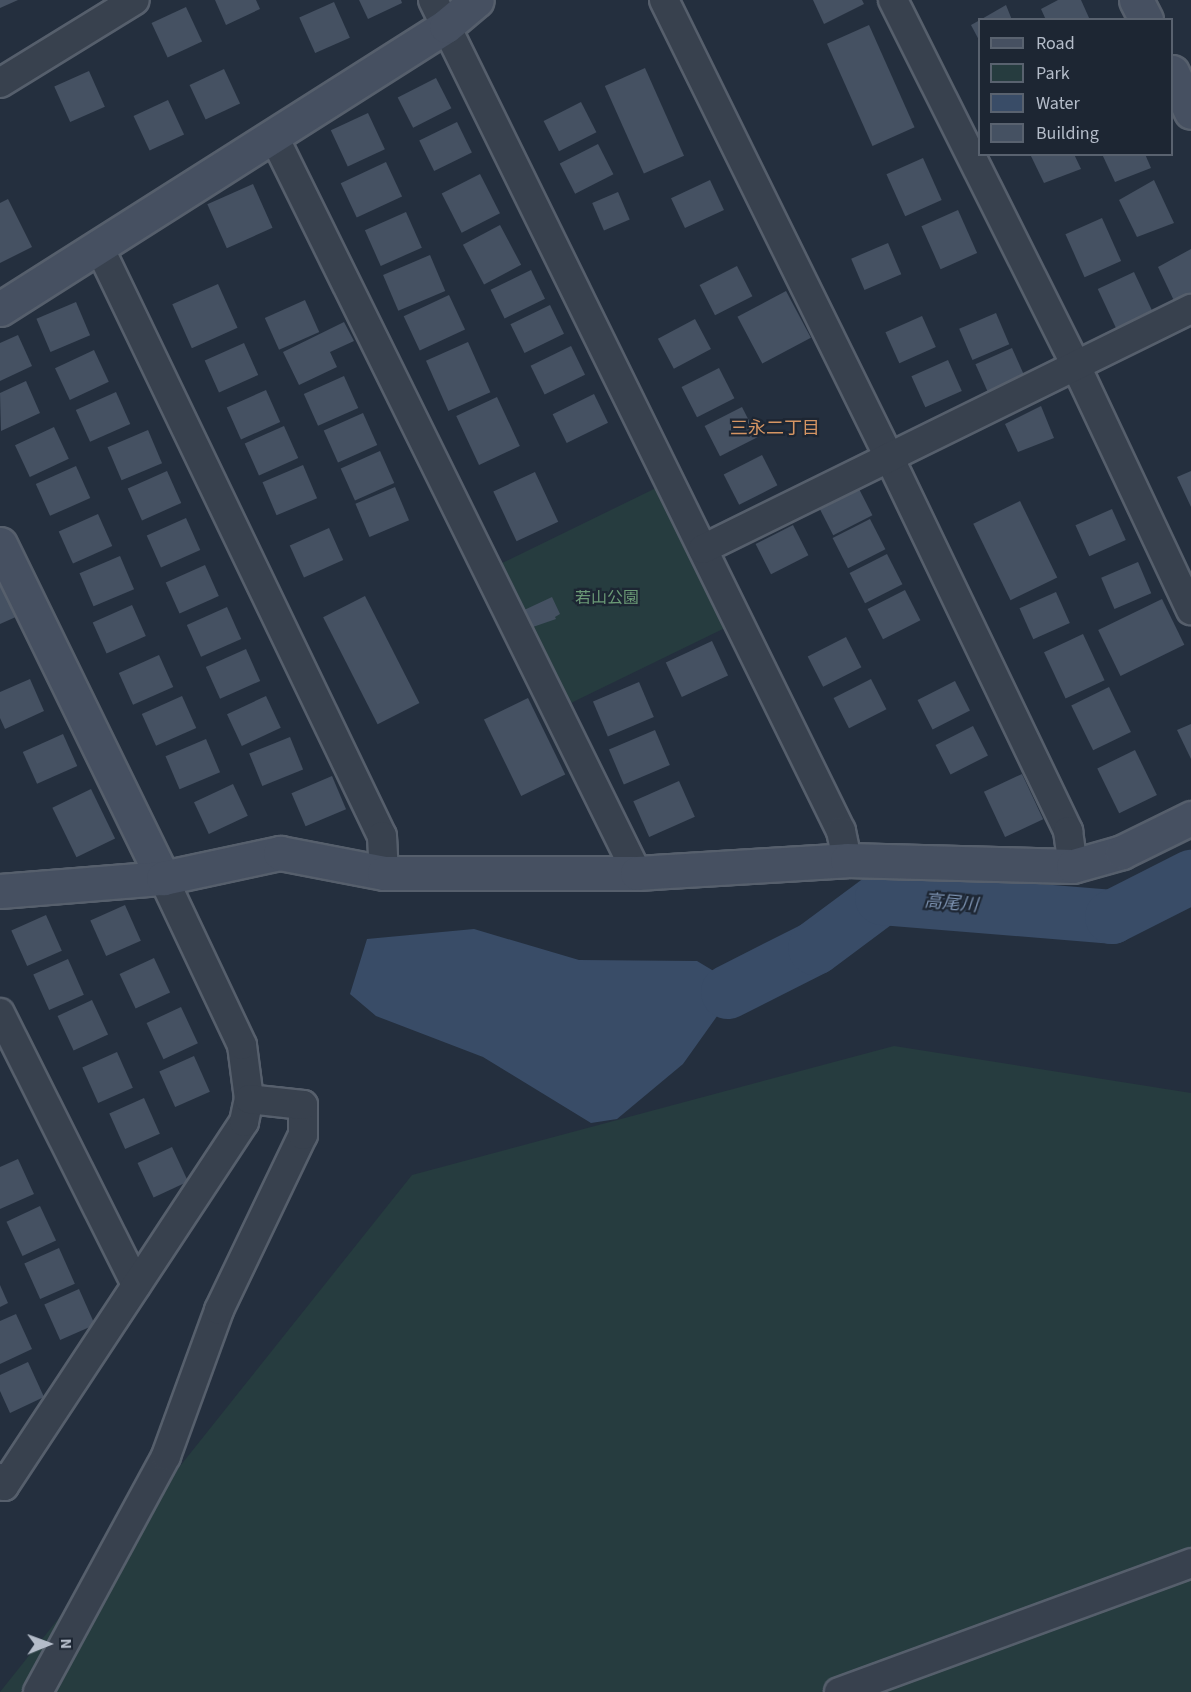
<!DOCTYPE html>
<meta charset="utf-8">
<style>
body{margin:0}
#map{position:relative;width:1191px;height:1692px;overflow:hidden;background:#242f3e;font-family:"Source Sans 3","Noto Sans JP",sans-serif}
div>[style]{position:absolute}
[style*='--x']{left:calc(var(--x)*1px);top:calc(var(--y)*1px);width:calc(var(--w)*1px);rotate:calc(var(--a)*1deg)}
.green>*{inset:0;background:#263c3f;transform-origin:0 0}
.water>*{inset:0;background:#394c67}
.river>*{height:54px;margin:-27px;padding:0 27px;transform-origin:27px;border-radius:27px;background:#394c67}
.building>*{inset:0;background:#455162;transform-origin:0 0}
.roads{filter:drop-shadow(2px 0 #565f6c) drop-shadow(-2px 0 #565f6c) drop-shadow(0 2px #565f6c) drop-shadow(0 -2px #565f6c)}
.street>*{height:28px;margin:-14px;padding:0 14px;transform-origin:14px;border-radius:14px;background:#38414e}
.secondary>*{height:33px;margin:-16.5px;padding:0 16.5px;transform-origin:16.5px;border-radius:16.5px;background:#465061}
span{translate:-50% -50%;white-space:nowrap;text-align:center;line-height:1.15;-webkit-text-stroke:4.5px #1d2633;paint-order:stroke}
.park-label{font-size:16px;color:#6b9a76}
.neighbourhood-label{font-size:18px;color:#d59563}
.water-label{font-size:18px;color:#7c92b1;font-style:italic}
.legend{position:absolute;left:978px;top:18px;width:195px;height:138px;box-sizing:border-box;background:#1d2633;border:2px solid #59626f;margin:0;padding:8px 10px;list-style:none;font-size:18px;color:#b4bcc9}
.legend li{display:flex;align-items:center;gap:12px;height:30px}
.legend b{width:30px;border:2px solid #59626f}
.north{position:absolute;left:18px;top:1614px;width:60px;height:60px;-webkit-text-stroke:4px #1d2633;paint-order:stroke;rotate:89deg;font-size:16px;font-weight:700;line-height:24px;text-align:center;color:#b4bcc9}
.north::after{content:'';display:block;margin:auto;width:21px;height:27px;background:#b4bcc9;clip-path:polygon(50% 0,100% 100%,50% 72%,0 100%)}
</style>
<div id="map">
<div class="green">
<div style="left:656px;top:488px;width:156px;height:173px;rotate:64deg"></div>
<div style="clip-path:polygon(894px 1046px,1191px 1093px,1191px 1692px,0 1692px,412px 1175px)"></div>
</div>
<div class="water">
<div style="clip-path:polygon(474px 929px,579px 960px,697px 961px,722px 976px,728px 992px,720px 1012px,683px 1064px,617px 1119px,591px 1123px,483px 1057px,376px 1016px,350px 994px,367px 939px)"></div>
</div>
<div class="river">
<div style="--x:728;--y:992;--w:97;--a:-26.8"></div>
<div style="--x:815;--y:948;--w:84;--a:-36.7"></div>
<div style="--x:882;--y:898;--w:231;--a:4.7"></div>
<div style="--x:1112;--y:917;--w:89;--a:-26.9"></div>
</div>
<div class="building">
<div style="clip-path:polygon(0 0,18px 0,0 8px)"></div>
<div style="clip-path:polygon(215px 0,256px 0,260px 9px,226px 25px)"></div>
<div style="clip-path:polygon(359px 0,401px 0,402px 3px,368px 19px)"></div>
<div style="clip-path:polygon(813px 0,862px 0,864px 4px,824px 24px)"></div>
<div style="clip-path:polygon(1058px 0,1081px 0,1090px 20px,1046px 20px,1041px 9px)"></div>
<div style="left:334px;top:2px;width:39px;height:38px;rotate:66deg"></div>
<div style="clip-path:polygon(1006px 5px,1012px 20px,980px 20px)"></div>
<div style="left:186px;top:7px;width:38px;height:38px;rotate:65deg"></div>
<div style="clip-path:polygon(980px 20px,980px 42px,971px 25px)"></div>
<div style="left:869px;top:25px;width:112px;height:46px;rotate:66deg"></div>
<div style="left:645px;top:68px;width:96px;height:44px;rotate:66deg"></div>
<div style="left:224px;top:69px;width:38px;height:38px;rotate:65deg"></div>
<div style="left:89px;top:71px;width:39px;height:38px;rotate:66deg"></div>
<div style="left:436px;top:78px;width:34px;height:43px;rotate:63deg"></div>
<div style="left:168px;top:100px;width:38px;height:38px;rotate:65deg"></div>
<div style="left:581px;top:102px;width:34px;height:42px;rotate:63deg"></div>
<div style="left:368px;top:113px;width:40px;height:41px;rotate:65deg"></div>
<div style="left:457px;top:122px;width:34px;height:42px;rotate:64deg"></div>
<div style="left:598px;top:144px;width:34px;height:43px;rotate:63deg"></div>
<div style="clip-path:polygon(1030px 154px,1074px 154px,1081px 169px,1044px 183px)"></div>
<div style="clip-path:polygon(1102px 154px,1145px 154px,1151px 168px,1115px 182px)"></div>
<div style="left:923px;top:158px;width:46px;height:40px;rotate:66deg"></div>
<div style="left:386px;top:162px;width:38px;height:50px;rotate:65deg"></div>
<div style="left:480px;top:174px;width:44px;height:43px;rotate:63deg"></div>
<div style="left:710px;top:180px;width:33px;height:43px;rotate:65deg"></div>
<div style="clip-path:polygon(1154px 180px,1174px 223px,1137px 237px,1119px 200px)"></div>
<div style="left:253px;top:184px;width:48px;height:50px;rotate:66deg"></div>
<div style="left:618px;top:192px;width:30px;height:28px;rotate:67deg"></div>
<div style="clip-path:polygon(8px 199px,32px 247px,0 263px,0 203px)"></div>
<div style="left:958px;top:210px;width:47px;height:40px;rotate:66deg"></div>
<div style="left:406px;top:212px;width:39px;height:45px;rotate:66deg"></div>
<div style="left:1102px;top:218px;width:47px;height:40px;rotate:66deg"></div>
<div style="left:500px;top:225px;width:45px;height:42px;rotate:62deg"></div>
<div style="left:888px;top:243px;width:34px;height:40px;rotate:67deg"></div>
<div style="clip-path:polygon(1191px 249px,1191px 299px,1176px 305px,1158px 267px)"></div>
<div style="left:430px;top:255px;width:39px;height:51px;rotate:67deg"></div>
<div style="left:737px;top:266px;width:34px;height:42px;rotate:63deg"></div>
<div style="left:531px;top:270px;width:32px;height:45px;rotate:64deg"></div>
<div style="left:1134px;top:272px;width:47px;height:40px;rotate:65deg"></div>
<div style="left:218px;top:284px;width:48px;height:50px;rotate:66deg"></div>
<div style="left:786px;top:291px;width:53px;height:55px;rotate:62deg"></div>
<div style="left:449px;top:295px;width:38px;height:50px;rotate:65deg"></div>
<div style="left:305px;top:300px;width:35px;height:44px;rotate:66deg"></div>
<div style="left:76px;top:302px;width:36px;height:43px;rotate:67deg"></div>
<div style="left:550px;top:305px;width:32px;height:44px;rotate:64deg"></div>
<div style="left:996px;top:313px;width:34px;height:40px;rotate:67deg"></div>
<div style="left:922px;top:316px;width:34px;height:40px;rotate:66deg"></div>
<div style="left:695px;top:319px;width:34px;height:42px;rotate:62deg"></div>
<div style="clip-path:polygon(344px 322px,354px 341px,330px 352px,337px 367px,299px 385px,283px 352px)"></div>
<div style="clip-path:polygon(18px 335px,32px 366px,0 381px,0 343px)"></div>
<div style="left:468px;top:342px;width:55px;height:46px;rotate:66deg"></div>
<div style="left:244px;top:343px;width:35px;height:43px;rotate:66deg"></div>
<div style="left:571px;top:346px;width:32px;height:45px;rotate:64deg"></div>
<div style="left:1012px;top:348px;width:35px;height:40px;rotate:66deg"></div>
<div style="left:94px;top:350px;width:35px;height:43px;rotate:65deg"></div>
<div style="left:948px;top:360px;width:34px;height:40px;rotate:66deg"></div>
<div style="left:719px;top:368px;width:34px;height:42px;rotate:63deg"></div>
<div style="left:344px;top:376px;width:35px;height:44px;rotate:66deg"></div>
<div style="clip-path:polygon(26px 381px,40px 413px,1px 431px,0 393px)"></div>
<div style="left:266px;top:390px;width:35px;height:43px;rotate:66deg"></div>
<div style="left:116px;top:392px;width:35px;height:44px;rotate:66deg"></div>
<div style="left:594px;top:394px;width:32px;height:46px;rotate:64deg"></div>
<div style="left:497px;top:397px;width:54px;height:45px;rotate:65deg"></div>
<div style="clip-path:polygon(1041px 406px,1054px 438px,1018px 452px,1005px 424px)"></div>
<div style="left:742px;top:407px;width:34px;height:42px;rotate:63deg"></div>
<div style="left:363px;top:413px;width:35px;height:43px;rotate:66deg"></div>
<div style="left:284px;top:426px;width:35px;height:43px;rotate:66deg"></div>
<div style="left:54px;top:427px;width:35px;height:43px;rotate:65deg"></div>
<div style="left:148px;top:430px;width:36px;height:44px;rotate:67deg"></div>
<div style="left:380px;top:451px;width:35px;height:43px;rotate:66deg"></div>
<div style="left:762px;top:455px;width:34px;height:43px;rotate:63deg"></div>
<div style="left:303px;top:465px;width:36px;height:44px;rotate:67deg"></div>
<div style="left:76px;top:466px;width:35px;height:44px;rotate:66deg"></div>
<div style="left:167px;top:471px;width:35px;height:43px;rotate:66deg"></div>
<div style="clip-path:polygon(1191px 471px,1191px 507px,1177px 477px)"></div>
<div style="left:535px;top:472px;width:55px;height:46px;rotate:65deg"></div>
<div style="left:857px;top:485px;width:34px;height:44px;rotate:63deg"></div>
<div style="left:395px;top:487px;width:36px;height:43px;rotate:67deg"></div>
<div style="left:1020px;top:501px;width:85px;height:52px;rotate:64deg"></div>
<div style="left:1112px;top:509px;width:34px;height:40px;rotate:66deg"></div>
<div style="left:98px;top:514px;width:35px;height:43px;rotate:66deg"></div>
<div style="left:186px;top:518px;width:35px;height:43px;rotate:66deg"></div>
<div style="left:870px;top:519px;width:34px;height:42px;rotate:63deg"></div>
<div style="left:793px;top:525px;width:34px;height:42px;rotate:63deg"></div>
<div style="left:329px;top:528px;width:35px;height:43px;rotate:66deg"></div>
<div style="left:887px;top:554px;width:34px;height:42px;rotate:63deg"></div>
<div style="left:120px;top:556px;width:36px;height:44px;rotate:67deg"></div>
<div style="left:1138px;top:562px;width:34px;height:40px;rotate:67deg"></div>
<div style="left:205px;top:565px;width:34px;height:43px;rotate:66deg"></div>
<div style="clip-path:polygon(3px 584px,18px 616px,0 624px,0 586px)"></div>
<div style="left:905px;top:590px;width:34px;height:42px;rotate:63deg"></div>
<div style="left:1056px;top:592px;width:34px;height:40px;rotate:66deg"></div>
<div style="left:365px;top:596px;width:120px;height:47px;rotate:63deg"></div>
<div style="clip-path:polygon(552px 597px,560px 614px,555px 617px,556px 619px,530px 628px,522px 611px)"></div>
<div style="left:1162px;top:599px;width:51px;height:71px;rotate:64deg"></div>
<div style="left:132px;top:605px;width:34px;height:43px;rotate:66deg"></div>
<div style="left:227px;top:607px;width:35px;height:44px;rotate:66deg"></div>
<div style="left:1083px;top:634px;width:51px;height:43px;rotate:65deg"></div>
<div style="left:846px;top:637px;width:34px;height:43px;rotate:63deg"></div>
<div style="left:712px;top:641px;width:38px;height:51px;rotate:65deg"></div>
<div style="left:246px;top:649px;width:35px;height:44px;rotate:66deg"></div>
<div style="left:159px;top:655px;width:35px;height:44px;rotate:66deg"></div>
<div style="clip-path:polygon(30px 679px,44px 711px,5px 729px,0 718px,0 692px)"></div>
<div style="left:871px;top:679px;width:34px;height:42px;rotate:63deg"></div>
<div style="left:955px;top:681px;width:33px;height:42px;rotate:63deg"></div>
<div style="left:639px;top:682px;width:38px;height:50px;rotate:67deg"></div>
<div style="left:1109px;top:687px;width:50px;height:42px;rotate:64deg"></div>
<div style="left:182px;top:696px;width:35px;height:44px;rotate:66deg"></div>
<div style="left:266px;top:696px;width:35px;height:43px;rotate:65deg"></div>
<div style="left:528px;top:698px;width:85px;height:49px;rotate:64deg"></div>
<div style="clip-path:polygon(1191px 724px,1191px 759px,1177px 730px)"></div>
<div style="left:973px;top:726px;width:33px;height:42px;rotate:63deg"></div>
<div style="left:655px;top:730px;width:38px;height:50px;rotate:67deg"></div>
<div style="left:63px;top:734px;width:35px;height:44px;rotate:66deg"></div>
<div style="left:290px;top:737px;width:35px;height:44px;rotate:68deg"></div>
<div style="left:206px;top:739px;width:36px;height:44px;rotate:67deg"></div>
<div style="left:1135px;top:750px;width:50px;height:42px;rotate:64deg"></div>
<div style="left:1022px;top:774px;width:50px;height:42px;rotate:65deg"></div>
<div style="left:332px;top:776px;width:36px;height:44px;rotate:67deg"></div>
<div style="left:679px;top:781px;width:39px;height:50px;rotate:66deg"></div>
<div style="left:233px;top:784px;width:35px;height:43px;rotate:65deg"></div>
<div style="left:91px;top:789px;width:55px;height:43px;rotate:64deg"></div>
<div style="left:125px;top:905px;width:39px;height:38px;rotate:66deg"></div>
<div style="left:46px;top:915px;width:39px;height:38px;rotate:66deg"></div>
<div style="left:154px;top:958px;width:38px;height:38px;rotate:65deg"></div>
<div style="left:68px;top:959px;width:39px;height:38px;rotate:66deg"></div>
<div style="left:92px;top:1000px;width:38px;height:38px;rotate:65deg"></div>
<div style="left:181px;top:1007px;width:40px;height:38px;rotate:65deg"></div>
<div style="left:117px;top:1052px;width:39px;height:38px;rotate:66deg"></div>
<div style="left:194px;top:1056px;width:39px;height:38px;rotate:66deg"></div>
<div style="left:144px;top:1098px;width:39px;height:38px;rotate:66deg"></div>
<div style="left:172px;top:1147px;width:38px;height:38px;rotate:65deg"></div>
<div style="clip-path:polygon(18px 1159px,34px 1194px,0 1209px,0 1167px)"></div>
<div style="left:40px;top:1206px;width:38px;height:37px;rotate:65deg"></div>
<div style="left:59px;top:1248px;width:39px;height:38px;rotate:66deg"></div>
<div style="clip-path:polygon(0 1285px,8px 1303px,0 1307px)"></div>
<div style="left:79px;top:1289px;width:39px;height:38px;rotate:66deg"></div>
<div style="clip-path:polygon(16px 1314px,32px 1349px,0 1364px,0 1321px)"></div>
<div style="clip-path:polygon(28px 1362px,44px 1397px,10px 1413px,0 1391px,0 1375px)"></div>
</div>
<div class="roads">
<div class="street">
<div style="--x:433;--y:0;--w:926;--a:63.85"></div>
<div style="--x:841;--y:831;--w:30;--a:78"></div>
<div style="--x:664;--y:0;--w:509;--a:63.79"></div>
<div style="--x:889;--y:457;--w:415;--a:64.4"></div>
<div style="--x:1068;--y:831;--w:35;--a:82"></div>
<div style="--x:893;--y:0;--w:409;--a:63.4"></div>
<div style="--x:1076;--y:366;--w:270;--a:64.8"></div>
<div style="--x:0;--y:83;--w:158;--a:-31.6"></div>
<div style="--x:274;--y:137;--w:821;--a:63.75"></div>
<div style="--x:99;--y:247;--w:653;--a:64.34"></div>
<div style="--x:382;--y:836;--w:37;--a:87"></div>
<div style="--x:703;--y:549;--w:544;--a:-26.19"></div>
<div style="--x:0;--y:1013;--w:304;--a:63.4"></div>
<div style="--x:0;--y:1478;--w:9;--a:63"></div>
<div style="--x:4;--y:1486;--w:436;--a:-56.6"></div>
<div style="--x:244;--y:1122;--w:24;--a:-78"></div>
<div style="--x:249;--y:1099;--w:54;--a:-97.4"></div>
<div style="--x:242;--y:1045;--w:185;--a:-115.3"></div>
<div style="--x:38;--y:1692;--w:268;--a:-61.5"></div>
<div style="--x:166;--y:1456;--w:155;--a:-70"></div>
<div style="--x:219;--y:1310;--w:194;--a:-64.4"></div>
<div style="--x:303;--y:1135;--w:30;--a:-90"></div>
<div style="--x:303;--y:1105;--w:54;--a:-173.7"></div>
<div style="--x:839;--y:1692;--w:375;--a:-20.1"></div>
</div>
<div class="secondary">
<div style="--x:1136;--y:0;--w:22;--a:63"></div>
<div style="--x:1172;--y:72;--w:44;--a:64.6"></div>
<div style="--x:0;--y:309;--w:528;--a:-32.4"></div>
<div style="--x:446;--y:26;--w:40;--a:-40"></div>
<div style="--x:0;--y:544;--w:372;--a:64"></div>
<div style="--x:0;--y:891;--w:164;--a:-4.6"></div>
<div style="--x:163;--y:878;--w:120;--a:-12.1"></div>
<div style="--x:280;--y:853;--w:106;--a:10.9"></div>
<div style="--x:384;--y:873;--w:253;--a:0"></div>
<div style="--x:637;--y:873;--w:210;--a:-3.5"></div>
<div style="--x:847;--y:860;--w:226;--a:1.5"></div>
<div style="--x:1073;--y:866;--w:51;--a:-15.9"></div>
<div style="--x:1122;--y:852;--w:77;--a:-26.2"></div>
</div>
</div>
<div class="park-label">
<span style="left:607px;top:598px">若山公園</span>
</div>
<div class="neighbourhood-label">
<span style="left:775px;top:429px">三永二丁目</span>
</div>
<div class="water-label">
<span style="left:951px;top:904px;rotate:5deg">高尾川</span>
</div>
<ul class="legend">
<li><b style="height:8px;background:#465061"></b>Road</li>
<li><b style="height:16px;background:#263c3f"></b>Park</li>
<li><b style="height:16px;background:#394c67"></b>Water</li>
<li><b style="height:16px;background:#455162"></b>Building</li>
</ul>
<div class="north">N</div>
</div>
